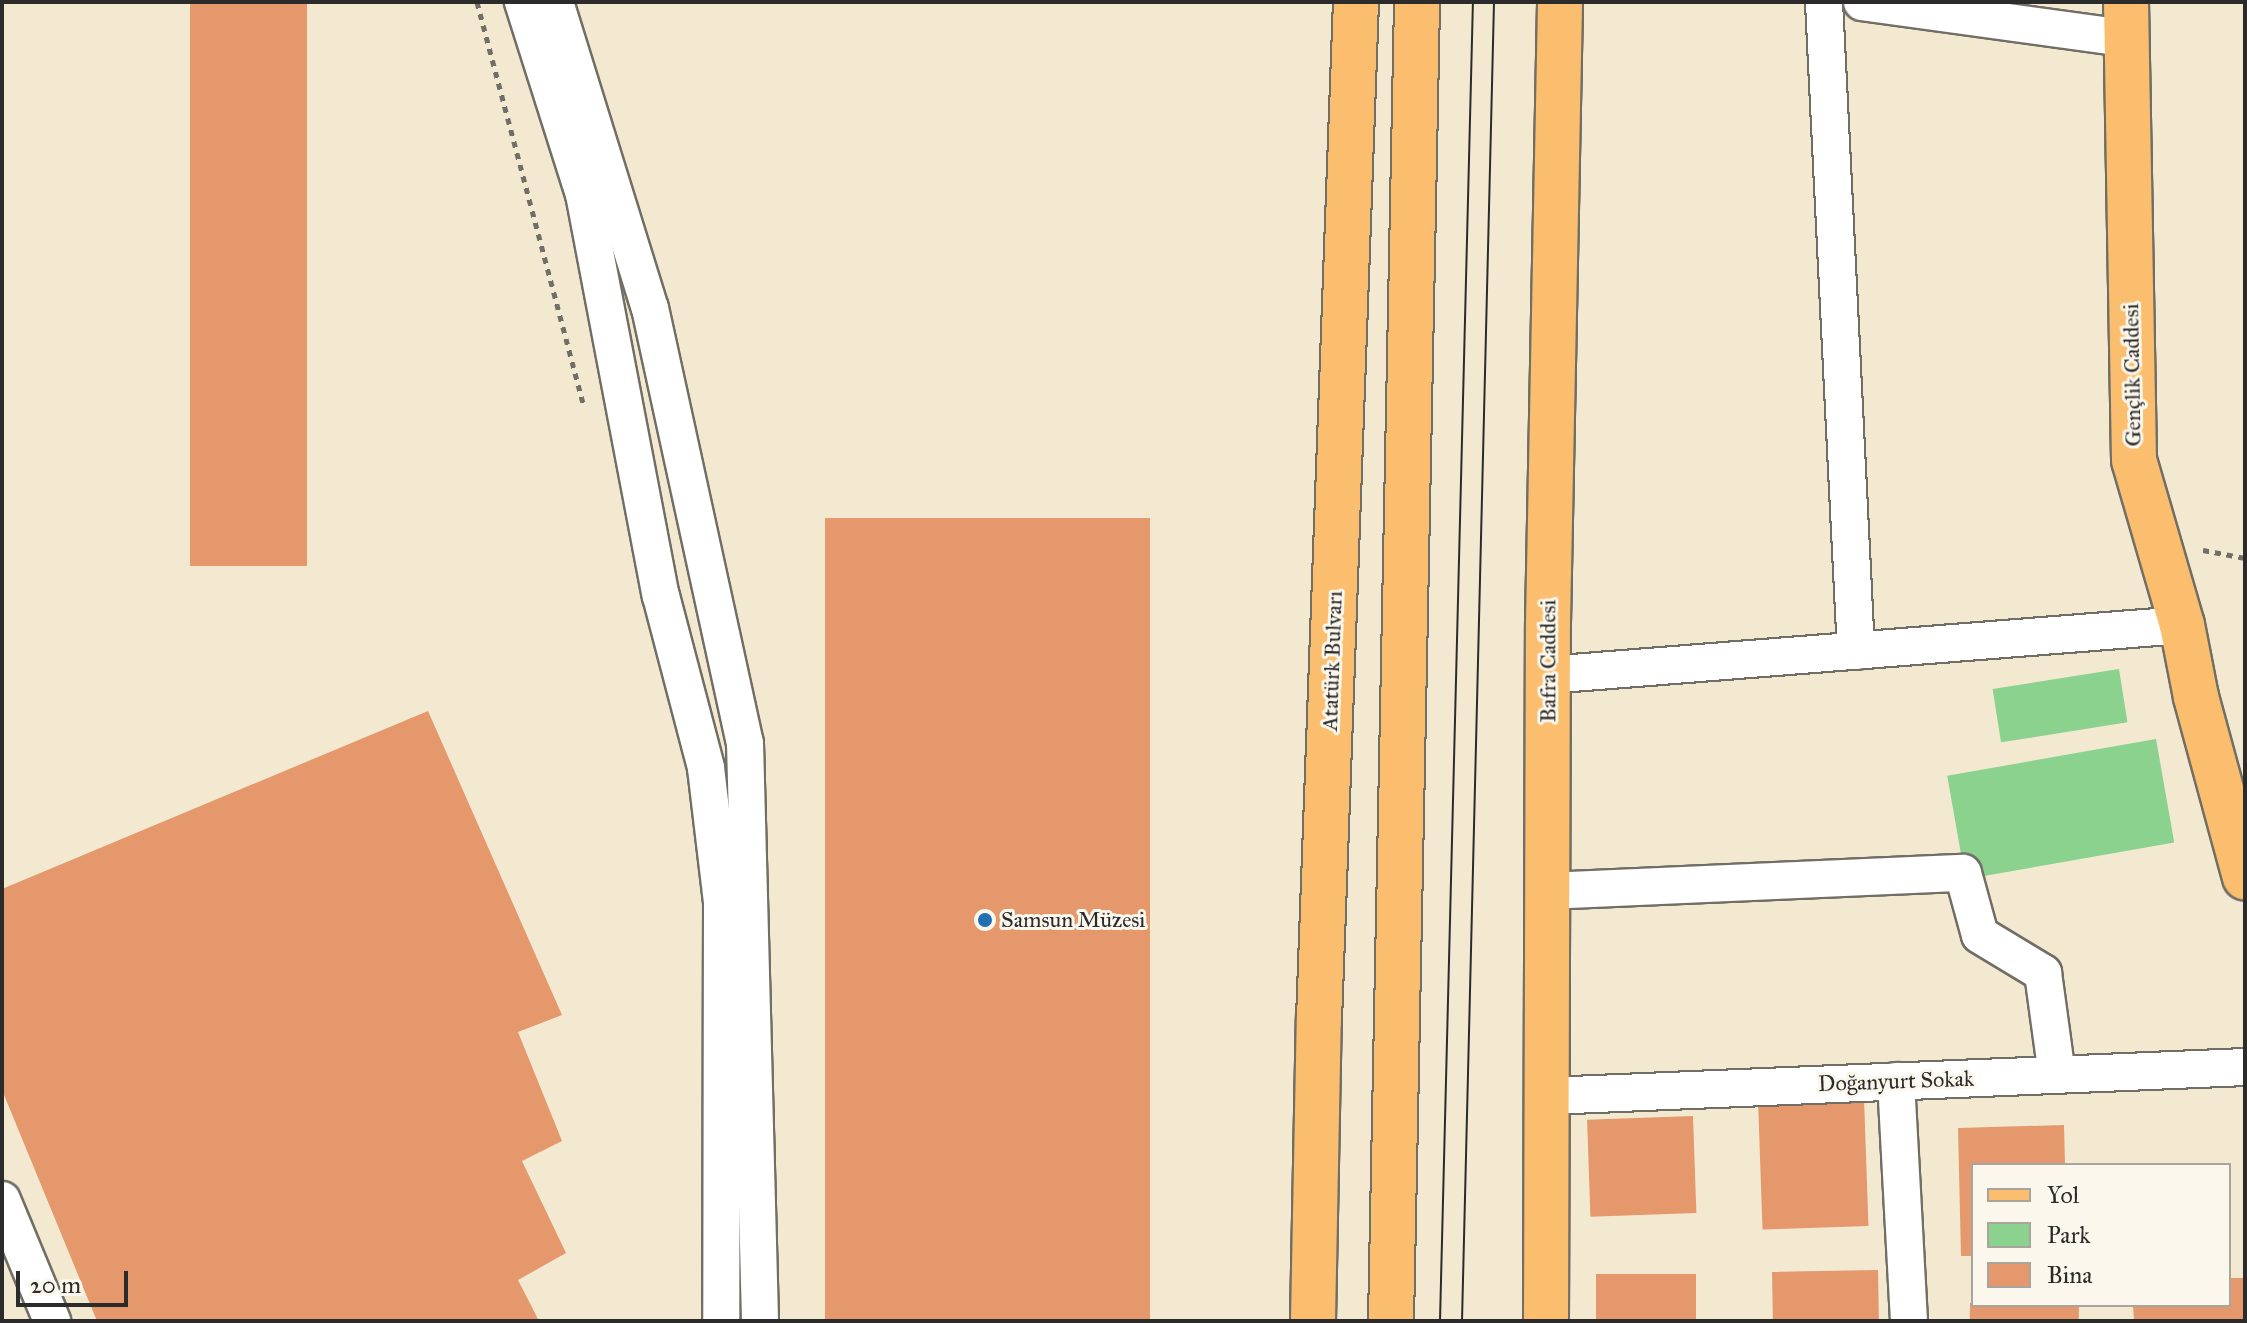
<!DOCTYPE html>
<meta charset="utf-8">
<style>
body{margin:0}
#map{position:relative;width:2247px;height:1323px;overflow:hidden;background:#f3e9d1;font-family:"IM FELL Great Primer",serif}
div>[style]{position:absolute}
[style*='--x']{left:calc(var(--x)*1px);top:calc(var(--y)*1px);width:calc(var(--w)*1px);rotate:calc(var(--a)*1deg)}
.green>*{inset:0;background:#8ad28e;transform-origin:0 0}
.building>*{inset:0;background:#e4986c;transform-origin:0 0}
.path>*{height:5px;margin-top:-2.5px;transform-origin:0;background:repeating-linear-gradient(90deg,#716e65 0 6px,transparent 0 12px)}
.roads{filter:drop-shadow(2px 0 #716e65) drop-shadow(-2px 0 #716e65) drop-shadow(0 2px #716e65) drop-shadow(0 -2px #716e65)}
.minor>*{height:36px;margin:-18px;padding:0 18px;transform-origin:18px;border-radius:18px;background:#fff}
.major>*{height:44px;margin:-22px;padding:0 22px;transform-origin:22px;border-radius:22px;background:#fabe6e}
.tram>*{height:2px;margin:-1px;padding:0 1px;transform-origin:1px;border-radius:1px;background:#2b2b2b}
.dots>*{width:22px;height:22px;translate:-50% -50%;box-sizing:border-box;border:4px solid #fbf7ec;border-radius:50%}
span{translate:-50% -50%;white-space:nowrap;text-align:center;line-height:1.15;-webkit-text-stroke:6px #fbf7ec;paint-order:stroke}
.street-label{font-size:22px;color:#2b2b2b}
.poi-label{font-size:22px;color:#2b2b2b}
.left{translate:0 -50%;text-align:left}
.frame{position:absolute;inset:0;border:4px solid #2b2b2b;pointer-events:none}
.legend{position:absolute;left:1971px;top:1163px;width:260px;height:144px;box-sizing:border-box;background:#fbf7ec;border:2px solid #a8a59f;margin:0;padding:10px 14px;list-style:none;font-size:24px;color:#2b2b2b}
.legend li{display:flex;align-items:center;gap:16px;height:40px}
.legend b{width:40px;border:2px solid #a8a59f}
.scale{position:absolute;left:16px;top:1271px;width:112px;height:36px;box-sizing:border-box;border:4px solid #2b2b2b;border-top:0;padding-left:10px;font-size:24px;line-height:28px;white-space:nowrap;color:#2b2b2b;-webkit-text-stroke:6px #fbf7ec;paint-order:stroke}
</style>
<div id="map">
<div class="green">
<div style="left:2119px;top:669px;width:54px;height:128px;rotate:81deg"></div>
<div style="left:2156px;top:739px;width:105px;height:212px;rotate:80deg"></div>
</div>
<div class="building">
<div style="left:190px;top:2px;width:117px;height:564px"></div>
<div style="left:825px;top:518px;width:325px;height:803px"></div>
<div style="clip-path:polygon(428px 711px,562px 1015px,518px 1032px,562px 1141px,522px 1161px,566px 1253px,518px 1280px,539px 1321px,97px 1321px,2px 1090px,2px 889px)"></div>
<div style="left:1864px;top:1098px;width:128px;height:106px;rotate:88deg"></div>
<div style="left:1693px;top:1116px;width:97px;height:106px;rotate:88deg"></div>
<div style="clip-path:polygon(2064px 1125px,2065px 1165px,1973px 1165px,1973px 1256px,1961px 1256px,1958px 1128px)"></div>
<div style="left:1878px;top:1270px;width:51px;height:106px;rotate:89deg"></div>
<div style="left:1596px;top:1274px;width:100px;height:47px"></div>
<div style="clip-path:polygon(2229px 1278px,2245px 1278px,2245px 1321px,2134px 1321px,2133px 1305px,2229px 1305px)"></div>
<div style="left:1970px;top:1303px;width:109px;height:18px;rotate:1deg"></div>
</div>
<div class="path">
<div style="--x:477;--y:2;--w:415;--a:75.2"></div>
<div style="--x:2203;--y:550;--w:43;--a:10.8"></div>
</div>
<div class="roads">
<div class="minor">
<div style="--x:523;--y:2;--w:201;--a:72.4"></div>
<div style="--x:584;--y:194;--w:409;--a:79.2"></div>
<div style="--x:661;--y:596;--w:178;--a:75.3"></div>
<div style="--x:706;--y:768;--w:136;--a:83.2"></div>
<div style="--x:722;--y:903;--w:418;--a:90.1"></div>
<div style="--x:555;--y:2;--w:320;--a:72.8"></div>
<div style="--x:650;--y:308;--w:445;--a:77.7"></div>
<div style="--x:745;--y:743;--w:578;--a:88.51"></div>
<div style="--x:1824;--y:2;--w:650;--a:87.18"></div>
<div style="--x:1862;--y:2;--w:266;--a:7.8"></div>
<div style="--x:1547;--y:675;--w:637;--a:-4.5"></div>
<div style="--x:1547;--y:891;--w:416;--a:-2.5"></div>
<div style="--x:1963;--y:873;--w:64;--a:74.7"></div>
<div style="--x:1980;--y:935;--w:74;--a:31.1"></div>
<div style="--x:2043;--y:973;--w:103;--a:82.2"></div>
<div style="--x:1896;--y:1081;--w:240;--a:86.9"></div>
<div style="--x:1548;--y:1096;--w:698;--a:-2.38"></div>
<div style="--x:2;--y:1200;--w:131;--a:67.5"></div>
</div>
<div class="major">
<div style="--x:2126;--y:2;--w:458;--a:89"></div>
<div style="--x:2134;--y:460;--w:172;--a:73.8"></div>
<div style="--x:2182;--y:625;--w:73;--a:79"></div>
<div style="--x:2196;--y:697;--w:187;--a:74.8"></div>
<div style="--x:1313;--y:1321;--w:301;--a:-88.9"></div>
<div style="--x:1319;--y:1020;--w:1019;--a:-87.92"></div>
<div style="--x:1391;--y:1321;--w:1319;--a:-88.87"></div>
<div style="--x:1546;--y:1321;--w:698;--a:-89.84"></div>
<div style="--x:1548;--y:623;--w:621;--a:-88.89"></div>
</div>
</div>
<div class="tram">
<div style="--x:1440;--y:1321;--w:1319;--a:-88.57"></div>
<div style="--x:1462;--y:1321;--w:1319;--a:-88.61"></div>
</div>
<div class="dots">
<div style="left:985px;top:920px;background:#1f6fb2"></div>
</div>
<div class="street-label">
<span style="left:2132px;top:375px;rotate:-91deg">Gençlik Caddesi</span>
<span style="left:1332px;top:661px;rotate:-88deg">Atatürk Bulvarı</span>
<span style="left:1548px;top:661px;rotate:-90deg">Bafra Caddesi</span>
<span style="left:1896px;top:1081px;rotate:-2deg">Doğanyurt Sokak</span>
</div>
<div class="poi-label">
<span class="left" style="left:1001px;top:920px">Samsun Müzesi</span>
</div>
<div class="frame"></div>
<ul class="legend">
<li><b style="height:10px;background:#fabe6e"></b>Yol</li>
<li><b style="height:22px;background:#8ad28e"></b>Park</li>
<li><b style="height:22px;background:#e4986c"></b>Bina</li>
</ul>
<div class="scale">20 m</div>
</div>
